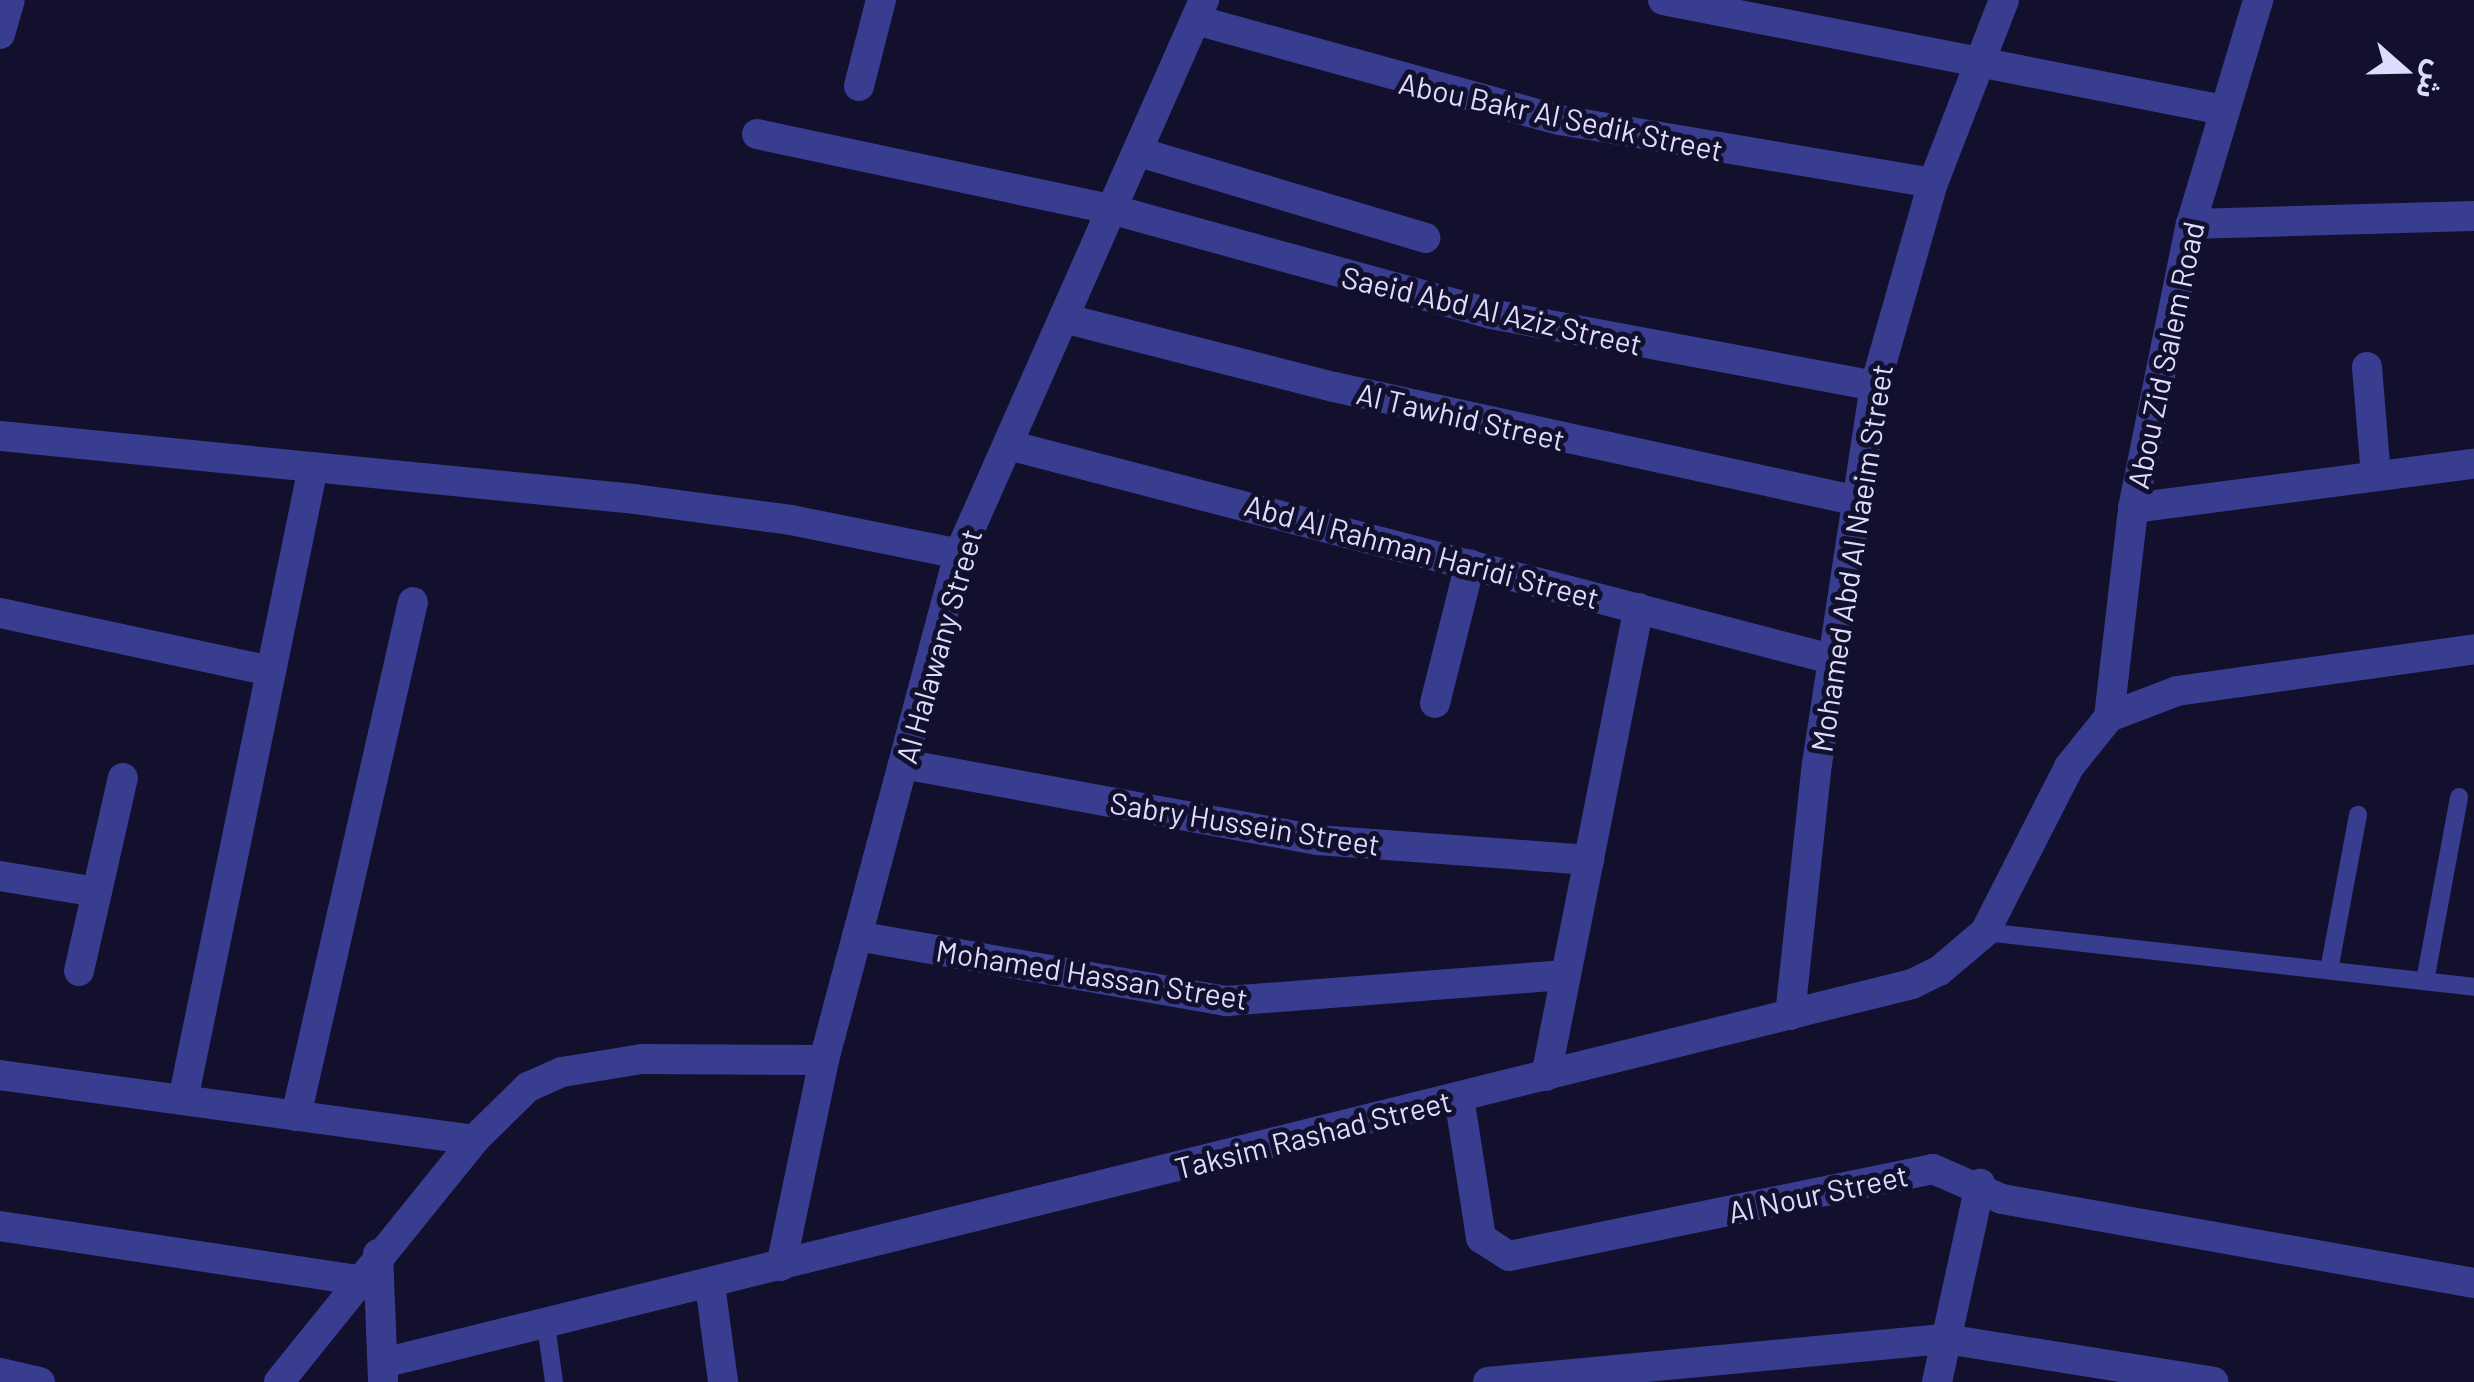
<!DOCTYPE html>
<meta charset="utf-8">
<style>
body{margin:0}
#map{position:relative;width:2474px;height:1382px;overflow:hidden;background:#12102d;font-family:Barlow,"Noto Sans Arabic",sans-serif}
div>[style]{position:absolute}
[style*='--x']{left:calc(var(--x)*1px);top:calc(var(--y)*1px);width:calc(var(--w)*1px);rotate:calc(var(--a)*1deg)}
.lane>*{height:18px;margin:-9px;padding:0 9px;transform-origin:9px;border-radius:9px;background:#383d8f}
.street>*{height:30px;margin:-15px;padding:0 15px;transform-origin:15px;border-radius:15px;background:#383d8f}
span{translate:-50% -50%;white-space:nowrap;text-align:center;line-height:1.15;-webkit-text-stroke:10px #12102d;paint-order:stroke}
.street-label{font-size:30px;color:#dddcff}
.north{position:absolute;left:2354px;top:20px;width:100px;height:100px;-webkit-text-stroke:8px #12102d;paint-order:stroke;rotate:110deg;font-size:28px;font-weight:700;line-height:40px;text-align:center;color:#dddcff}
.north::after{content:'';display:block;margin:auto;width:35px;height:45px;background:#dddcff;clip-path:polygon(50% 0,100% 100%,50% 72%,0 100%)}
</style>
<div id="map">
<div class="lane">
<div style="--x:1985;--y:932;--w:492;--a:6.4"></div>
<div style="--x:2329;--y:970;--w:158;--a:-79.4"></div>
<div style="--x:2425;--y:981;--w:187;--a:-79.5"></div>
<div style="--x:546;--y:1325;--w:58;--a:82"></div>
</div>
<div class="street">
<div style="--x:1663;--y:0;--w:571;--a:11.11"></div>
<div style="--x:1196;--y:20;--w:377;--a:15.4"></div>
<div style="--x:1560;--y:120;--w:378;--a:9.6"></div>
<div style="--x:0;--y:34;--w:35;--a:-74"></div>
<div style="--x:859;--y:86;--w:89;--a:-75.7"></div>
<div style="--x:757;--y:134;--w:365;--a:12"></div>
<div style="--x:1114;--y:210;--w:391;--a:15.4"></div>
<div style="--x:1491;--y:314;--w:391;--a:10.6"></div>
<div style="--x:1139;--y:152;--w:299;--a:16.7"></div>
<div style="--x:2191;--y:224;--w:283;--a:-1.6"></div>
<div style="--x:1067;--y:319;--w:276;--a:14.3"></div>
<div style="--x:1334;--y:387;--w:536;--a:12.27"></div>
<div style="--x:2367;--y:367;--w:109;--a:85.3"></div>
<div style="--x:0;--y:436;--w:637;--a:5.67"></div>
<div style="--x:634;--y:499;--w:158;--a:7.6"></div>
<div style="--x:791;--y:520;--w:171;--a:11.4"></div>
<div style="--x:1008;--y:445;--w:854;--a:14.57"></div>
<div style="--x:2133;--y:508;--w:344;--a:-7.4"></div>
<div style="--x:0;--y:613;--w:277;--a:12.1"></div>
<div style="--x:1435;--y:703;--w:143;--a:-75.9"></div>
<div style="--x:2109;--y:717;--w:210;--a:-83.4"></div>
<div style="--x:2133;--y:508;--w:290;--a:-78.5"></div>
<div style="--x:2191;--y:224;--w:234;--a:-73.3"></div>
<div style="--x:903;--y:764;--w:422;--a:10.4"></div>
<div style="--x:1318;--y:840;--w:272;--a:4.2"></div>
<div style="--x:0;--y:876;--w:98;--a:9.4"></div>
<div style="--x:857;--y:936;--w:376;--a:10"></div>
<div style="--x:1227;--y:1001;--w:340;--a:-4.4"></div>
<div style="--x:79;--y:971;--w:198;--a:-77.2"></div>
<div style="--x:1790;--y:1015;--w:252;--a:-83.9"></div>
<div style="--x:1817;--y:764;--w:382;--a:-81.3"></div>
<div style="--x:1875;--y:386;--w:211;--a:-74.1"></div>
<div style="--x:1933;--y:183;--w:196;--a:-68.8"></div>
<div style="--x:0;--y:1075;--w:478;--a:7.8"></div>
<div style="--x:1546;--y:1076;--w:477;--a:-78.8"></div>
<div style="--x:1459;--y:1097;--w:143;--a:81.1"></div>
<div style="--x:1481;--y:1238;--w:33;--a:33"></div>
<div style="--x:1509;--y:1256;--w:433;--a:-11.6"></div>
<div style="--x:1933;--y:1169;--w:75;--a:23.5"></div>
<div style="--x:2002;--y:1199;--w:479;--a:10.1"></div>
<div style="--x:183;--y:1100;--w:646;--a:-78.39"></div>
<div style="--x:296;--y:1116;--w:527;--a:-77.18"></div>
<div style="--x:0;--y:1226;--w:362;--a:8.6"></div>
<div style="--x:378;--y:1254;--w:127;--a:87.7"></div>
<div style="--x:781;--y:1266;--w:210;--a:-78.2"></div>
<div style="--x:824;--y:1060;--w:524;--a:-75.06"></div>
<div style="--x:959;--y:554;--w:606;--a:-66.14"></div>
<div style="--x:710;--y:1284;--w:99;--a:82.4"></div>
<div style="--x:383;--y:1363;--w:1575;--a:-13.92"></div>
<div style="--x:1912;--y:984;--w:30;--a:-26"></div>
<div style="--x:1939;--y:971;--w:60;--a:-40.3"></div>
<div style="--x:1985;--y:932;--w:185;--a:-63"></div>
<div style="--x:2069;--y:767;--w:64;--a:-51.3"></div>
<div style="--x:2109;--y:717;--w:73;--a:-20.9"></div>
<div style="--x:2177;--y:691;--w:300;--a:-8"></div>
<div style="--x:0;--y:1373;--w:41;--a:12.7"></div>
<div style="--x:279;--y:1382;--w:311;--a:-51.1"></div>
<div style="--x:474;--y:1140;--w:76;--a:-44.5"></div>
<div style="--x:528;--y:1087;--w:37;--a:-24"></div>
<div style="--x:562;--y:1072;--w:81;--a:-9.2"></div>
<div style="--x:642;--y:1059;--w:182;--a:0.3"></div>
<div style="--x:1488;--y:1382;--w:460;--a:-5.4"></div>
<div style="--x:1946;--y:1339;--w:271;--a:9.1"></div>
<div style="--x:1937;--y:1382;--w:203;--a:-77.7"></div>
</div>
<div class="street-label">
<span style="left:1561px;top:116px;rotate:12deg">Abou Bakr Al Sedik Street</span>
<span style="left:1492px;top:310px;rotate:13deg">Saeid Abd Al Aziz Street</span>
<span style="left:2165px;top:355px;rotate:-78deg">Abou Zid Salem Road</span>
<span style="left:1461px;top:416px;rotate:13deg">Al Tawhid Street</span>
<span style="left:1422px;top:551px;rotate:15deg">Abd Al Rahman Haridi Street</span>
<span style="left:1851px;top:558px;rotate:-81deg">Mohamed Abd Al Naeim Street</span>
<span style="left:938px;top:646px;rotate:-74deg">Al Halawany Street</span>
<span style="left:1245px;top:823px;rotate:9deg">Sabry Hussein Street</span>
<span style="left:1092px;top:974px;rotate:9deg">Mohamed Hassan Street</span>
<span style="left:1313px;top:1134px;rotate:-14deg">Taksim Rashad Street</span>
<span style="left:1818px;top:1193px;rotate:-12deg">Al Nour Street</span>
</div>
<div class="north">ش</div>
</div>
